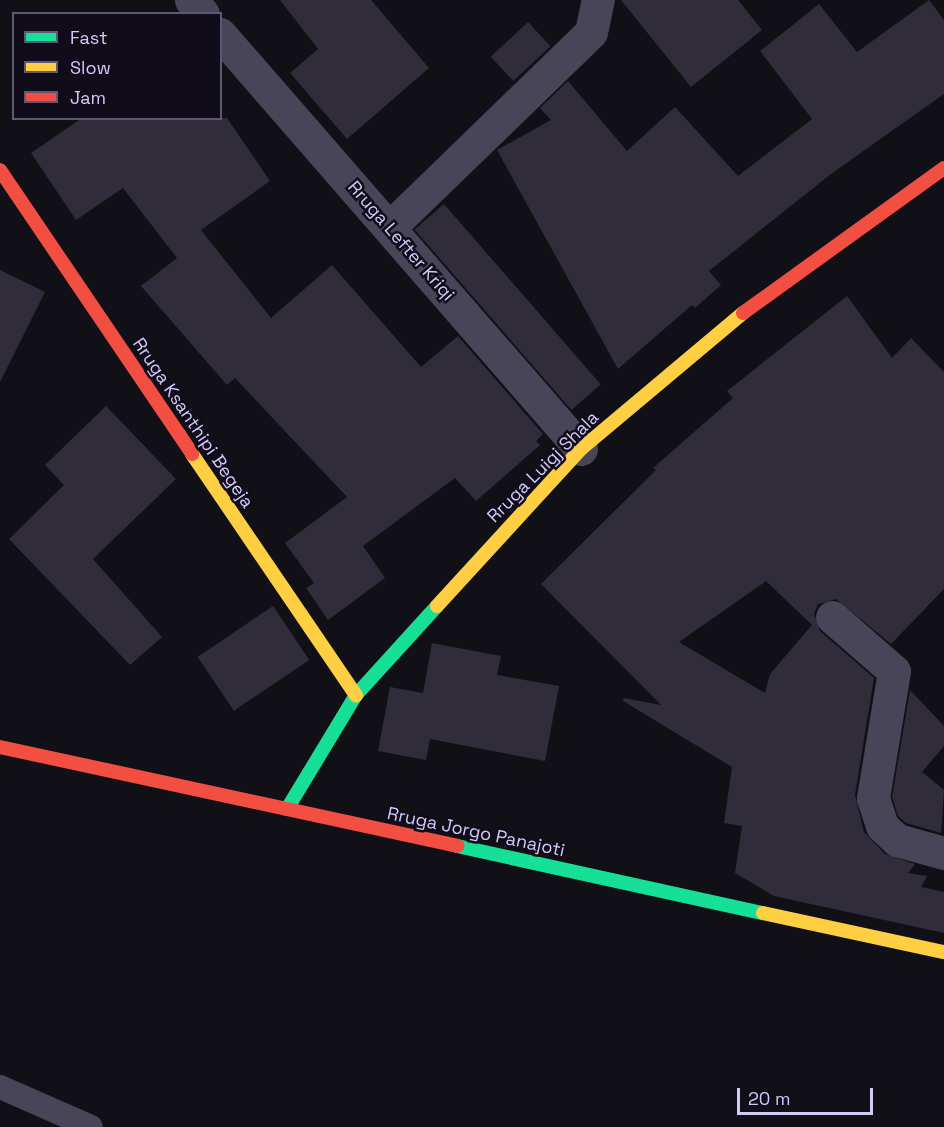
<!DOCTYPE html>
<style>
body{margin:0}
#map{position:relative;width:944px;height:1127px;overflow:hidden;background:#111016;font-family:"Space Grotesk",sans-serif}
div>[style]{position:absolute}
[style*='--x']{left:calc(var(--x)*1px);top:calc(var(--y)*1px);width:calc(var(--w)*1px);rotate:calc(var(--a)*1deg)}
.building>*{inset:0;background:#302c39;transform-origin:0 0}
.lane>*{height:24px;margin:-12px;padding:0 12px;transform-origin:12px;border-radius:12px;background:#474557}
.street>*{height:33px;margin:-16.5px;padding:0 16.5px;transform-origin:16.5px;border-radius:16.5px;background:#474557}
.fast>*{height:14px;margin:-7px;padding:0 7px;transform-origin:7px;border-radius:7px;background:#16e098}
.slow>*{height:14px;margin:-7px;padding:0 7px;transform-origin:7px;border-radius:7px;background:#ffcf43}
.jam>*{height:14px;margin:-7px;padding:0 7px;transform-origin:7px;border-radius:7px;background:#f24e42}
span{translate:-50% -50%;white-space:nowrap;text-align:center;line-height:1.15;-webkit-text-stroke:5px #100c1a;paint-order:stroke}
.street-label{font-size:18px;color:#d4cafa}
.legend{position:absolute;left:12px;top:12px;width:210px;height:108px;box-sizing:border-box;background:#100c1a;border:2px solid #5e5874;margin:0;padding:8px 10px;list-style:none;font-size:18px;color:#d4cafa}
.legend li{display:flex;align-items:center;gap:12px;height:30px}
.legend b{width:30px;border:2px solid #5e5874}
.scale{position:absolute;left:737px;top:1088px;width:136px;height:27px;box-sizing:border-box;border:3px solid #d4cafa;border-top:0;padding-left:8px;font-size:18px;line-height:21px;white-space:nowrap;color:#d4cafa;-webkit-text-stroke:4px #100c1a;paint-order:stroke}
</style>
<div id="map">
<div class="building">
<div style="clip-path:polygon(280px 0,371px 0,429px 68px,347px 139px,290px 73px,318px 49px)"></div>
<div style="clip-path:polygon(621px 0,738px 0,762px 30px,691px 87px)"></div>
<div style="clip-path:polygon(929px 0,944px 20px,944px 94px,831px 174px,709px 271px,721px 285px,695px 308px,692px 305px,618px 369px,497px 150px,551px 120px,540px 108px,568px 81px,627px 151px,675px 107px,738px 176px,812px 119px,760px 51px,819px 4px,857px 52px)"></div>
<div style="left:528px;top:22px;width:33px;height:51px;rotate:47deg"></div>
<div style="clip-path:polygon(82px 118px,227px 118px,270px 181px,201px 230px,271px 318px,332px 265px,421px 367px,458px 336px,543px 434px,536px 441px,540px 445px,476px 501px,455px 478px,363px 546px,385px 578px,328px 620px,306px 588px,314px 583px,285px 543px,347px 497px,235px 378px,227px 385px,141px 286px,177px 258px,123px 188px,76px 220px,31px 153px)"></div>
<div style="left:444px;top:204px;width:239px;height:39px;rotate:49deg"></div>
<div style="clip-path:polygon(0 270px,45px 292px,0 382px)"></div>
<div style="clip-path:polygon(evenodd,847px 296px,892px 358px,911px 338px,944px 372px,944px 589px,891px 644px,836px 599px,818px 604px,814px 614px,820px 631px,874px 678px,855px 795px,864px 832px,885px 854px,915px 864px,908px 873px,927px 876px,921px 887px,944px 892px,944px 933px,774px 896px,735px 873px,742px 826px,724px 823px,732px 767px,623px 701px,624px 698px,661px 705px,541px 584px,656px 470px,653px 468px,733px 398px,727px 391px,847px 296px,766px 581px,812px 625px,770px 674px,765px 693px,679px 642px,766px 581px)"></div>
<div style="clip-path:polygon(106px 406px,176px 479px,93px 559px,162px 637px,130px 665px,9px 539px,64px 485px,45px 465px)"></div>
<div style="left:273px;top:606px;width:65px;height:91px;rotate:56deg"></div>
<div style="clip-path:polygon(432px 643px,501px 656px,497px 675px,559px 686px,545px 761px,430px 739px,426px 760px,378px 751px,390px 687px,423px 693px)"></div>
<div style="clip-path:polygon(910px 690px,944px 726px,944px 746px,922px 772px,944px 790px,941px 833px,906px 823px,898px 816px,892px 797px)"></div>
</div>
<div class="lane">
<div style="--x:0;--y:1087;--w:99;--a:23.7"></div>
</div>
<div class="street">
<div style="--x:191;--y:0;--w:18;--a:49"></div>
<div style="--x:220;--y:34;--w:550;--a:48.98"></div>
<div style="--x:389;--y:228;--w:281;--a:-44.1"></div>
<div style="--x:591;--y:32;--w:33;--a:-78"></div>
<div style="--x:832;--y:617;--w:82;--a:41.1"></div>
<div style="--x:894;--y:671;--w:129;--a:99.4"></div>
<div style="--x:873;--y:798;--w:29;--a:72"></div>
<div style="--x:882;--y:826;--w:21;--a:43"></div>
<div style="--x:897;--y:840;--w:49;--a:15.5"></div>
</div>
<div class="fast">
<div style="--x:287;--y:809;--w:133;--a:-58.8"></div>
<div style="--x:356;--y:695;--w:120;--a:-47.7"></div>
<div style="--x:457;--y:846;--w:313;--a:12.4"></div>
</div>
<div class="slow">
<div style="--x:192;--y:454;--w:292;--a:55.8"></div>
<div style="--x:437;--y:606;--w:213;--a:-47.5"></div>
<div style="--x:581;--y:449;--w:212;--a:-40"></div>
<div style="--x:763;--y:913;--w:185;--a:12.2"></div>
</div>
<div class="jam">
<div style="--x:0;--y:170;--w:343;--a:55.9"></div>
<div style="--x:743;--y:313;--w:248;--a:-35.8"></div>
<div style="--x:0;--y:747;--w:468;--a:12.2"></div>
</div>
<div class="street-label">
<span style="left:401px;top:241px;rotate:49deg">Rruga Lefter Kriqi</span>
<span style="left:193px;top:423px;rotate:56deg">Rruga Ksanthipi Begeja</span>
<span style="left:543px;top:467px;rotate:-45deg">Rruga Luigj Shala</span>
<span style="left:476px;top:832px;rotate:12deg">Rruga Jorgo Panajoti</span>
</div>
<ul class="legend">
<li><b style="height:8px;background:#16e098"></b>Fast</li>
<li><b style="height:8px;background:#ffcf43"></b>Slow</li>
<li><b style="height:8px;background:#f24e42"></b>Jam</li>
</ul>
<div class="scale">20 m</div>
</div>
